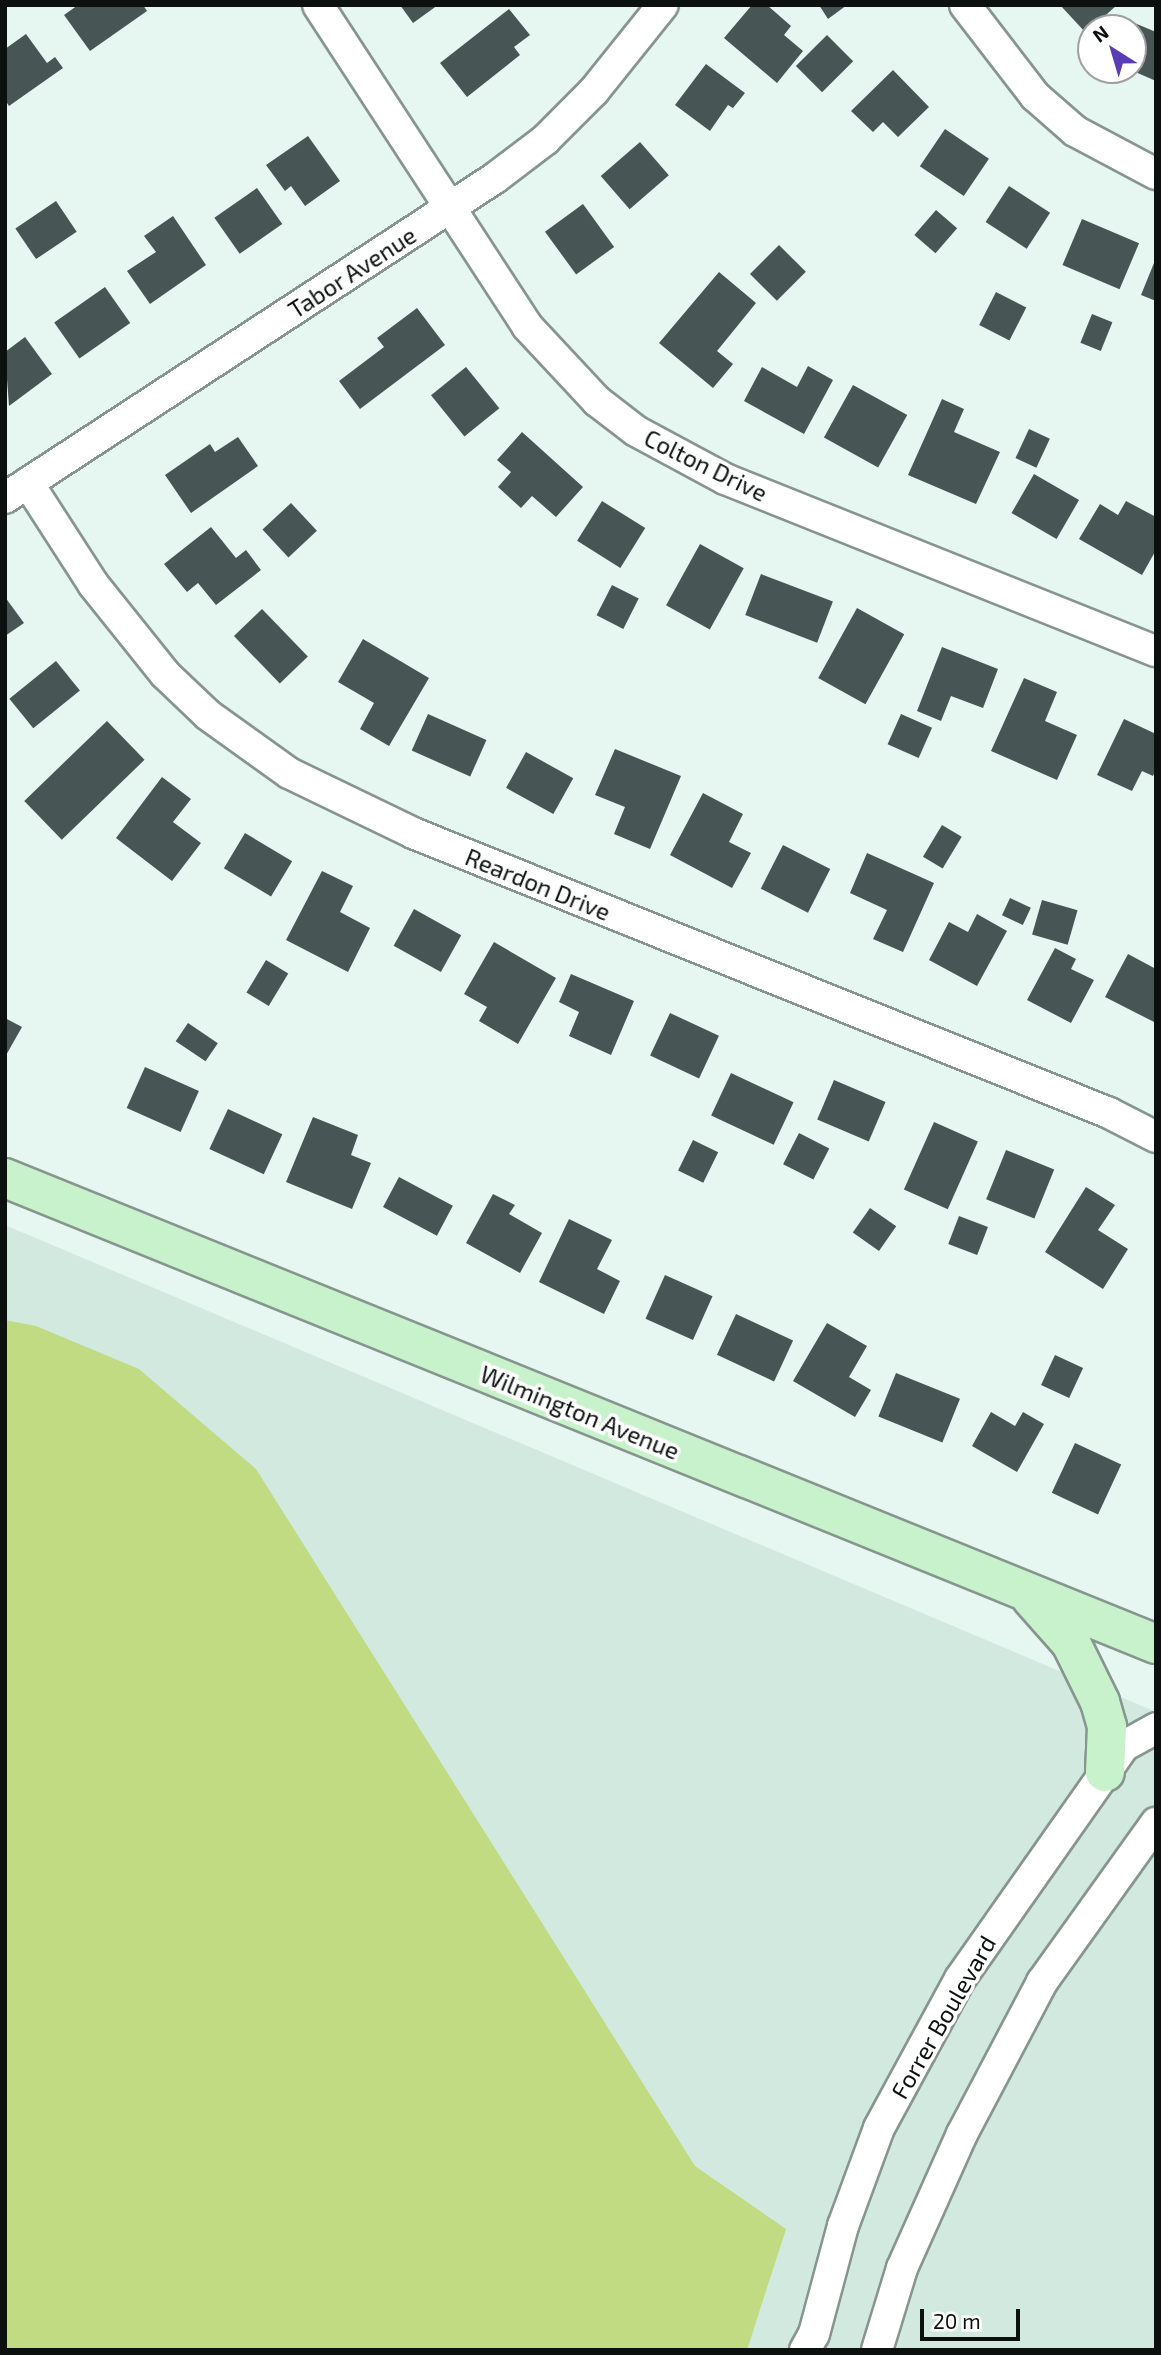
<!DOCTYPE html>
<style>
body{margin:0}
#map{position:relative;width:1161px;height:2355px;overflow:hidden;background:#e6f6f0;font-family:"Exo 2",sans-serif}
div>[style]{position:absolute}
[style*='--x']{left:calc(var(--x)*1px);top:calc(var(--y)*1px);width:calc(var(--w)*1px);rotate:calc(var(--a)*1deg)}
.built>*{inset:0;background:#d2e9df}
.green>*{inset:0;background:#c1db82}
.building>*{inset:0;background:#475655;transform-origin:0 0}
.roads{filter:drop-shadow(2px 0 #87958f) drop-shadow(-2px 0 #87958f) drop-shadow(0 2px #87958f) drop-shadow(0 -2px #87958f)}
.street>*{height:30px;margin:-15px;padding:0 15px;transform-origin:15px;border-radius:15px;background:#fff}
.primary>*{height:38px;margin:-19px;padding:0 19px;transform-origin:19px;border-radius:19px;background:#c8f2cb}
span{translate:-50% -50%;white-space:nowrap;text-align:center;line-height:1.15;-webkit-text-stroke:7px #fff;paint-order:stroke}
.street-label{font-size:24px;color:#0c110f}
.frame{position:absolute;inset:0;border:7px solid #0c110f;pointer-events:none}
.north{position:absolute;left:1077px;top:14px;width:70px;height:70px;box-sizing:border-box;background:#fff;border:2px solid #9ea09f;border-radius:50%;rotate:323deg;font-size:19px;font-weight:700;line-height:28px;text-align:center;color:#0c110f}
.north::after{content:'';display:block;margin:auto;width:24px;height:32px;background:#5a3db5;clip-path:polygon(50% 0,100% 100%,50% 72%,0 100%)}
.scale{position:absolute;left:920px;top:2309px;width:100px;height:32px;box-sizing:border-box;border:4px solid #0c110f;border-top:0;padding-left:9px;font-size:21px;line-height:24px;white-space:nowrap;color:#0c110f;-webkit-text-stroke:5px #fff;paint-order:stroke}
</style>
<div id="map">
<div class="built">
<div style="clip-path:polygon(5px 1225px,1156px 1712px,1156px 2350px,5px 2350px)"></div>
</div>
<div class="green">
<div style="clip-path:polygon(5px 1320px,36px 1326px,139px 1369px,256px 1469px,695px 2166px,786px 2229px,747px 2350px,5px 2350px)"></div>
</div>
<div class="building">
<div style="clip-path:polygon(78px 5px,143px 5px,147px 11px,90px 51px,64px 15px)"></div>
<div style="clip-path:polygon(400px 5px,438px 5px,413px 23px)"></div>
<div style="clip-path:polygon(752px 5px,767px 5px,791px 26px,784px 35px,803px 51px,777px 83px,724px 38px)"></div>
<div style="clip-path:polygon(819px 5px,847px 5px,828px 19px)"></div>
<div style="clip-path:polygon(1060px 5px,1117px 5px,1086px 33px)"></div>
<div style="clip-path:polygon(509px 9px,530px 35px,514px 47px,520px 55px,467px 97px,440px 63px)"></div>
<div style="clip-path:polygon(1132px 22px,1156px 32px,1156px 81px,1133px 71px)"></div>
<div style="clip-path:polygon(26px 34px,47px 63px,55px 57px,63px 68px,9px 106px,5px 100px,5px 49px)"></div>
<div style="left:827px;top:35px;width:37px;height:44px;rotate:45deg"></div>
<div style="clip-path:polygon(706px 64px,745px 93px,733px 108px,728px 105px,710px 131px,675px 105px)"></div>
<div style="clip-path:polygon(893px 70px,929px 107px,898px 137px,883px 122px,873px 132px,851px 111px)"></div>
<div style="left:945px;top:129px;width:53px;height:45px;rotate:34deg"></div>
<div style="clip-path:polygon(308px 136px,340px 181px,305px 206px,291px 186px,285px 191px,266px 165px)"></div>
<div style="left:640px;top:142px;width:44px;height:52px;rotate:49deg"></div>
<div style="left:1009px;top:186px;width:49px;height:43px;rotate:33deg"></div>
<div style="left:257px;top:188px;width:44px;height:52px;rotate:55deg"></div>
<div style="left:56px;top:201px;width:37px;height:49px;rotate:56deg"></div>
<div style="left:583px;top:204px;width:53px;height:47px;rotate:54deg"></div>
<div style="left:936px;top:210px;width:28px;height:33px;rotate:41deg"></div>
<div style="clip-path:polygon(173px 216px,206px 265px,150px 304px,127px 271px,156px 252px,144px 236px)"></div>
<div style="left:1082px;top:219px;width:62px;height:50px;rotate:23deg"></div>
<div style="left:779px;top:245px;width:38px;height:41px;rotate:45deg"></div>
<div style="clip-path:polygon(1156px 258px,1156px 301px,1141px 295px)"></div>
<div style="clip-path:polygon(719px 272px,756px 303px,717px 351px,733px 364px,713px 388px,659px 343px)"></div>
<div style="left:105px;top:287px;width:44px;height:62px;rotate:55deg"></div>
<div style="left:996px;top:292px;width:34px;height:37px;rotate:27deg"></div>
<div style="clip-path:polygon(417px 308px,445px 345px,360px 409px,339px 381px,384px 347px,377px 338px)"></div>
<div style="left:1092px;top:314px;width:22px;height:31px;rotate:22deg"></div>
<div style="clip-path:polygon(25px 337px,52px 374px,9px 406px,5px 352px)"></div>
<div style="clip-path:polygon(808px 366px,833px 380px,804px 434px,744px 401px,762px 367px,797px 387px)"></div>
<div style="left:466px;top:367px;width:53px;height:45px;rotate:51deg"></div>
<div style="left:853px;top:385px;width:62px;height:60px;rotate:29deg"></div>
<div style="clip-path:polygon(942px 399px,964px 409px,954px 432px,1000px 452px,976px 504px,908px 475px)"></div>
<div style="left:1029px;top:429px;width:23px;height:32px;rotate:25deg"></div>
<div style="clip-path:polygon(522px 432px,583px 487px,556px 517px,532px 496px,521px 508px,498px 487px,511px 472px,497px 460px)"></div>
<div style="clip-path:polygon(238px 437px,258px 466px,191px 513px,165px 475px,210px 444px,215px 452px)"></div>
<div style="left:1034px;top:474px;width:52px;height:45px;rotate:30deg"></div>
<div style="left:602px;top:501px;width:51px;height:47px;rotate:32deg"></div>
<div style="clip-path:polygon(1126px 501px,1156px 517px,1156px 550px,1142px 575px,1079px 539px,1100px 504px,1118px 515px)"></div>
<div style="left:291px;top:503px;width:38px;height:39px;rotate:47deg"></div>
<div style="clip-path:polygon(211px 527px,236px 558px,246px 550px,261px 570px,216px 605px,198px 583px,187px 592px,164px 564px)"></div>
<div style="left:700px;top:544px;width:50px;height:70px;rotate:29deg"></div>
<div style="left:761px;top:574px;width:77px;height:44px;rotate:21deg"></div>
<div style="left:612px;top:585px;width:30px;height:34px;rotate:27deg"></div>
<div style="clip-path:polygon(5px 597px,24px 623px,5px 636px)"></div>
<div style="left:857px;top:608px;width:54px;height:80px;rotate:29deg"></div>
<div style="left:262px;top:609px;width:66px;height:39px;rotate:46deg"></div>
<div style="clip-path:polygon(363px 639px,429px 678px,389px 746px,360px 729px,374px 703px,338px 682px)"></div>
<div style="clip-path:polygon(942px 647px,998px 669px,983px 708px,951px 696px,941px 721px,917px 711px)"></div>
<div style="left:56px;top:661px;width:38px;height:60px;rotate:51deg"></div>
<div style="clip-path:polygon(1024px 678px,1057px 692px,1045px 721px,1077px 735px,1057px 780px,991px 751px)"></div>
<div style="left:428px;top:714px;width:64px;height:40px;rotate:24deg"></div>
<div style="left:901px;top:714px;width:34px;height:33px;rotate:24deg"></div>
<div style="clip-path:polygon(1124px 719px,1156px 734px,1156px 769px,1153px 776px,1142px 771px,1132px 791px,1097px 775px)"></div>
<div style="left:107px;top:721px;width:54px;height:115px;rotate:46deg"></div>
<div style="clip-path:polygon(615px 749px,681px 776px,650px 849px,614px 834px,625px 807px,595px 795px)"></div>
<div style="left:526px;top:752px;width:54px;height:41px;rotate:29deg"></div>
<div style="clip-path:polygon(162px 777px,191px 799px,173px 822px,201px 843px,172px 881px,116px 838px)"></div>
<div style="clip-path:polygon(703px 793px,743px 814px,729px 842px,751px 853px,732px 888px,670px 855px)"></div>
<div style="left:942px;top:825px;width:23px;height:37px;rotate:31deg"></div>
<div style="left:245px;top:833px;width:55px;height:41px;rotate:31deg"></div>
<div style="left:783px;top:845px;width:53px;height:49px;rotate:27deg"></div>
<div style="clip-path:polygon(867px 853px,934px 883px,903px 952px,873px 939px,887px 910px,850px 893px)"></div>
<div style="clip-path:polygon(322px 871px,353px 886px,340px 912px,370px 928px,348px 972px,286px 940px)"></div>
<div style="left:1010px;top:898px;width:23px;height:19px;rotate:25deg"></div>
<div style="left:1042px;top:900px;width:37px;height:36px;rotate:16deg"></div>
<div style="left:414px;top:909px;width:54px;height:42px;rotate:29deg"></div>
<div style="clip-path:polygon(977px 914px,1007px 931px,977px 986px,929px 960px,949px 922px,968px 932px)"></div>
<div style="clip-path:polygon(494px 942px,556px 978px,518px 1044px,479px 1021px,487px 1007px,464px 994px)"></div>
<div style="clip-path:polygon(1055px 948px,1076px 959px,1071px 969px,1094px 980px,1071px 1023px,1027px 1000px)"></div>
<div style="clip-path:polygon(1128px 954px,1156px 969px,1156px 1023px,1105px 997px)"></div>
<div style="left:266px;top:960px;width:26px;height:38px;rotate:31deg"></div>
<div style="clip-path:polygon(571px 974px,634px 1001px,611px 1055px,569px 1036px,579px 1012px,559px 1002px)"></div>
<div style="left:670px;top:1013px;width:54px;height:47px;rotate:25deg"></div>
<div style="clip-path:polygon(5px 1018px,22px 1027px,5px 1057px)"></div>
<div style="left:188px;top:1023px;width:36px;height:22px;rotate:34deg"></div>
<div style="left:145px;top:1067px;width:59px;height:45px;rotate:24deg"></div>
<div style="left:731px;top:1073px;width:69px;height:47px;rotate:25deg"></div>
<div style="left:834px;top:1080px;width:56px;height:43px;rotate:23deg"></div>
<div style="left:228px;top:1109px;width:60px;height:44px;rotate:25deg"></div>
<div style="clip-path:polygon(313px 1117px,358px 1135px,351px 1155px,371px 1163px,352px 1209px,286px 1182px)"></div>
<div style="left:934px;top:1122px;width:48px;height:74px;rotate:24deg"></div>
<div style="left:799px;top:1133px;width:34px;height:35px;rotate:27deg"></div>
<div style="left:693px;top:1140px;width:28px;height:34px;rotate:26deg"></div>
<div style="left:1006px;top:1150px;width:52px;height:53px;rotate:22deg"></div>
<div style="left:399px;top:1177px;width:61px;height:34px;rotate:28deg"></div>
<div style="clip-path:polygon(1086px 1187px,1115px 1205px,1098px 1230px,1128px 1249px,1103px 1289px,1045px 1252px)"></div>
<div style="clip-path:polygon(493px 1194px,515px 1205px,509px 1214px,542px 1233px,520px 1273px,466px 1243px)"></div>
<div style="left:870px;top:1208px;width:32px;height:30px;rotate:35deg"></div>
<div style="left:959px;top:1216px;width:31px;height:30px;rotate:21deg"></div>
<div style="clip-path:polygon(569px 1219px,612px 1240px,597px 1269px,620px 1281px,604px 1314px,539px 1282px)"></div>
<div style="left:665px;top:1275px;width:52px;height:48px;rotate:24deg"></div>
<div style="left:736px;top:1314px;width:63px;height:45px;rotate:25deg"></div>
<div style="clip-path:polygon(827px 1323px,867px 1346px,849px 1377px,871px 1390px,855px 1417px,793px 1381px)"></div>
<div style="left:1055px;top:1355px;width:31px;height:33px;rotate:25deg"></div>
<div style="left:896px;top:1373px;width:69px;height:47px;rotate:22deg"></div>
<div style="clip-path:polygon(991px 1412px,1015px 1426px,1023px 1412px,1044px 1424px,1017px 1472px,972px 1446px)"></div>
<div style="left:1075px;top:1443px;width:51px;height:55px;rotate:25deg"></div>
</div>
<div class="roads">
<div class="street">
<div style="--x:318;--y:5;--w:383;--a:56.9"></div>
<div style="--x:527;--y:326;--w:103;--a:47"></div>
<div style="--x:597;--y:401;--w:49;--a:37.6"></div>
<div style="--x:636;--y:431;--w:101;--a:28.3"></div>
<div style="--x:725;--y:479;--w:464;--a:21.8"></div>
<div style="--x:965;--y:5;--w:115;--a:52.4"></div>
<div style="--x:1035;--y:96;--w:53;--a:41.2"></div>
<div style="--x:1075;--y:131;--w:92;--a:28"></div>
<div style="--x:28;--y:483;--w:120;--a:57.2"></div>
<div style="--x:93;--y:584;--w:115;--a:51.3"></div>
<div style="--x:165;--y:674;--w:59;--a:43.6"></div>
<div style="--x:208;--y:715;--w:100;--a:35.6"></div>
<div style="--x:289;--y:773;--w:138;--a:25.8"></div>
<div style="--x:413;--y:833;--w:750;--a:21.91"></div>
<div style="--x:1109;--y:1113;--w:53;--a:27.1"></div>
<div style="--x:5;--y:498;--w:585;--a:-33.15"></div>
<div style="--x:495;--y:178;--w:63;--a:-37.2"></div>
<div style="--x:545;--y:140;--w:69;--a:-45"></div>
<div style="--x:594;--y:91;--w:110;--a:-51.3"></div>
<div style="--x:805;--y:2350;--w:18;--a:-61"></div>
<div style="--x:814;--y:2334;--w:112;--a:-75"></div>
<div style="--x:843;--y:2226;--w:104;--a:-69.8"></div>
<div style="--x:879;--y:2128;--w:170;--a:-61.5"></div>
<div style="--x:960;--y:1979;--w:285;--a:-54.9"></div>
<div style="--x:1124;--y:1746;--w:37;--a:-29"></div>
<div style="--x:877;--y:2350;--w:86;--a:-73"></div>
<div style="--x:902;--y:2268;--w:147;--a:-65.9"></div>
<div style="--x:962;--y:2134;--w:172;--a:-62.2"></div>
<div style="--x:1042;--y:1982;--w:196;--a:-54.4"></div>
</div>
<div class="primary">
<div style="--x:5;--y:1178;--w:1242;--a:22.04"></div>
<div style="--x:1032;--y:1599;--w:59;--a:48.4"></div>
<div style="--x:1071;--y:1643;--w:66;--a:63.8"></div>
<div style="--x:1100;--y:1702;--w:25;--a:74"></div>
<div style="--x:1107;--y:1726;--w:46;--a:92.5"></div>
</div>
</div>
<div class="street-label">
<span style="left:352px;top:272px;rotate:-33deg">Tabor Avenue</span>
<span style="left:706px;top:465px;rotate:26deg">Colton Drive</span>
<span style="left:538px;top:884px;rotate:22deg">Reardon Drive</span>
<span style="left:580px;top:1412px;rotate:22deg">Wilmington Avenue</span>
<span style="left:943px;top:2017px;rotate:-60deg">Forrer Boulevard</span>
</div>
<div class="frame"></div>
<div class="north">N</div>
<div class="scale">20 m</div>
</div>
